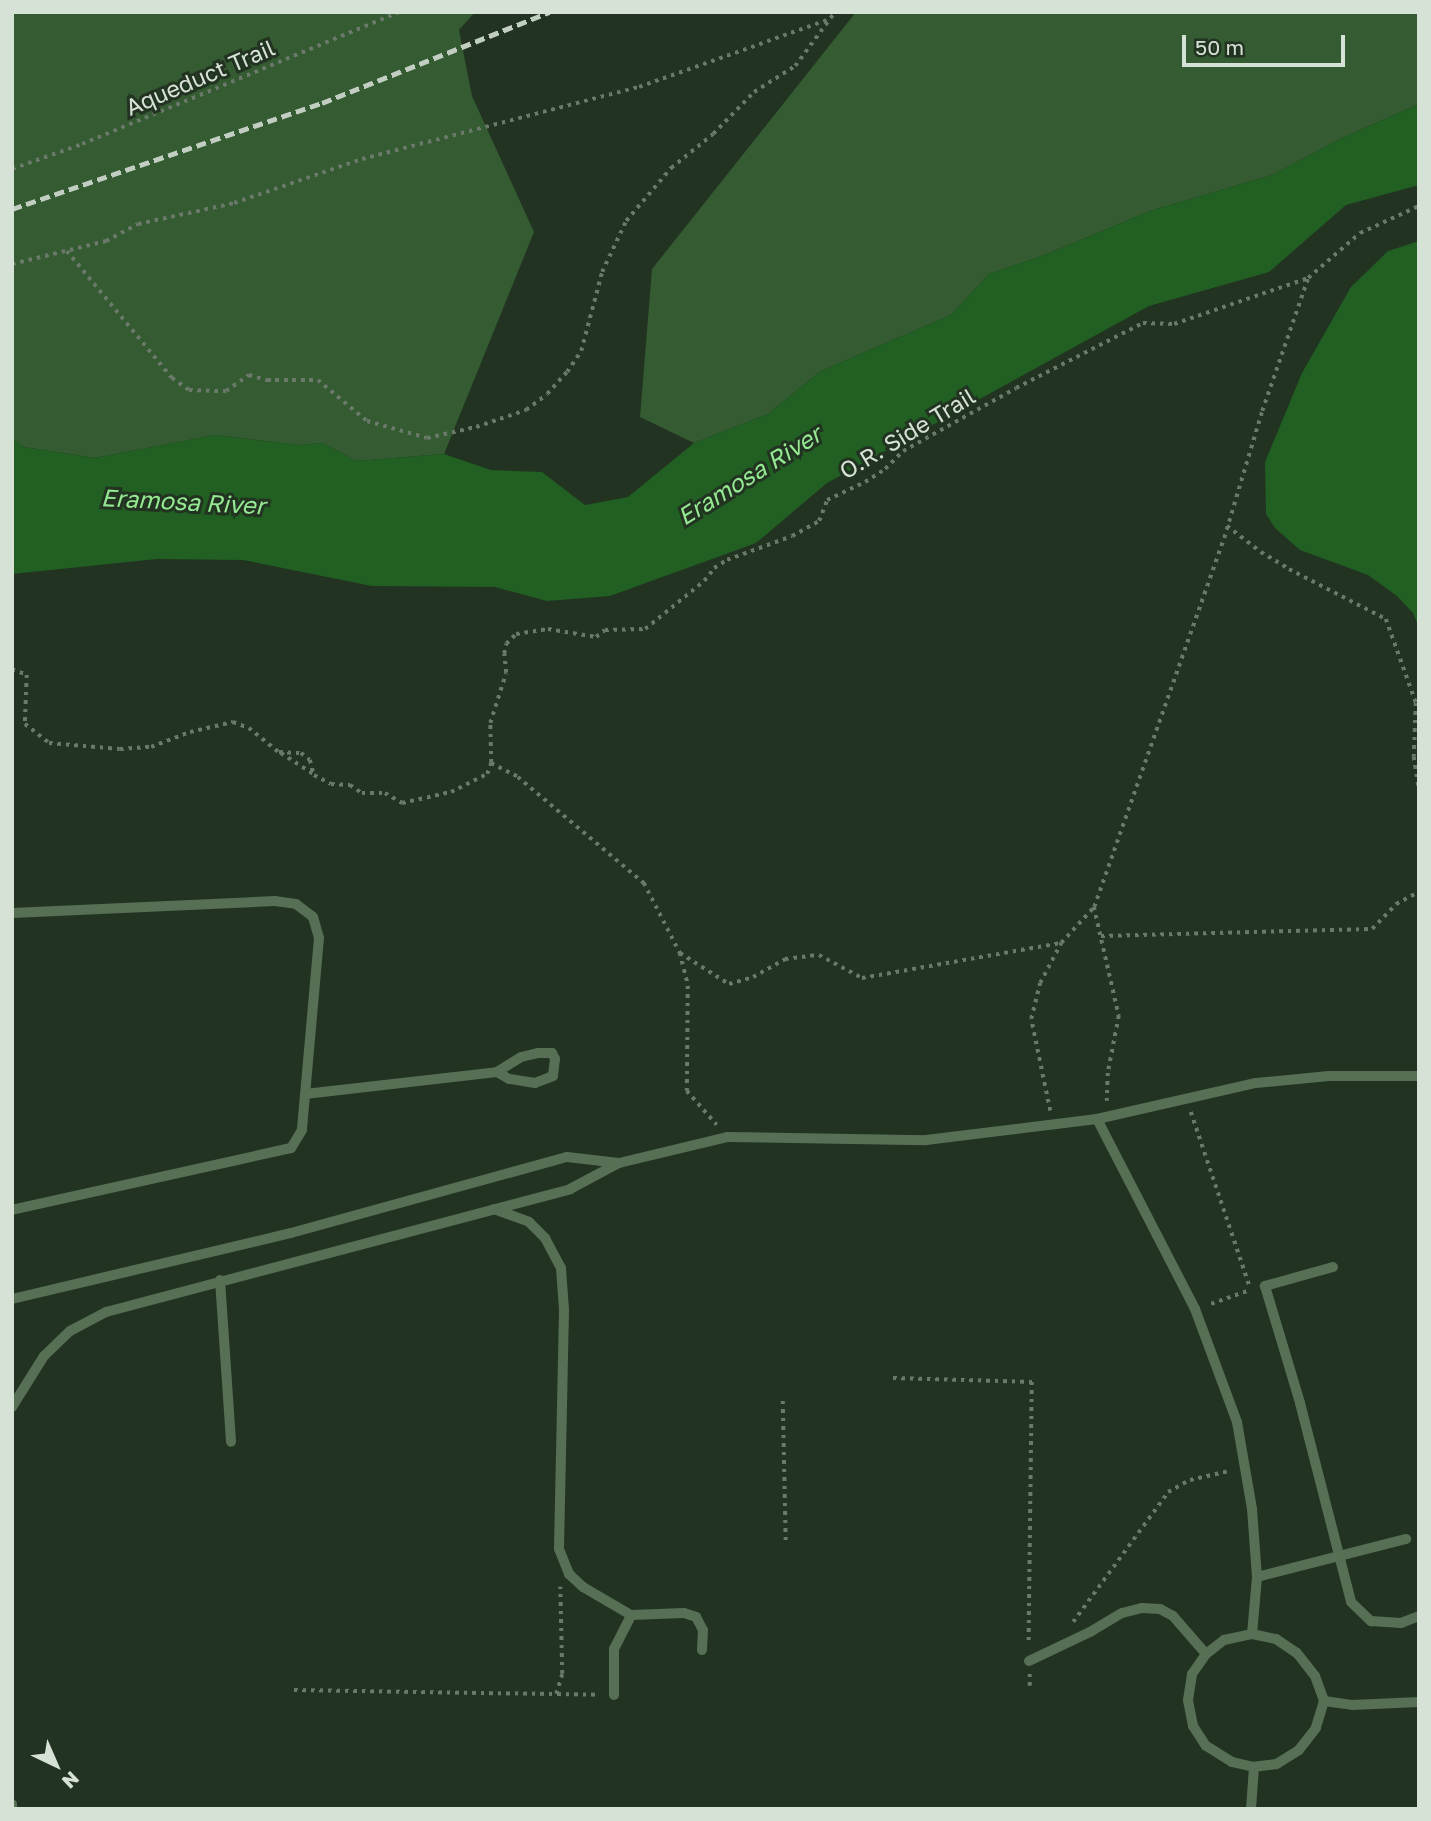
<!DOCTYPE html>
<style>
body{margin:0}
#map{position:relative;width:1431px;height:1821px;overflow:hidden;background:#223321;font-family:"Golos Text",sans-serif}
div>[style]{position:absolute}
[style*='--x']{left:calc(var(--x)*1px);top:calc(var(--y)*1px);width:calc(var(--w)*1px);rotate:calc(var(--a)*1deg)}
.green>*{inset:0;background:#345b32}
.water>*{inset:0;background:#215f22}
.path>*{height:3.5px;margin-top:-1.75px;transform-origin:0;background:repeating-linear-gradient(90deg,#6a7969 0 3.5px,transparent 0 8.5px)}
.service>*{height:10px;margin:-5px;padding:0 5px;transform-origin:5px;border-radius:5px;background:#566f55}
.rail>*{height:5px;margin-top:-2.5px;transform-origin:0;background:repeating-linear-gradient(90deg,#c2cec1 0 10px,transparent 0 15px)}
span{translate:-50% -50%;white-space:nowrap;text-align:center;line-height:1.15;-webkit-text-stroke:6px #223321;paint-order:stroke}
.street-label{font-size:23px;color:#d7e2d6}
.water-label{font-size:24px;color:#95e992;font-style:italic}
.frame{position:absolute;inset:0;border:14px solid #d7e2d6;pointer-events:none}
.north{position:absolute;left:21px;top:1730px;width:70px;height:70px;-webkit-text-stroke:5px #223321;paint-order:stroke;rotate:136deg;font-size:19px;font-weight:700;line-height:28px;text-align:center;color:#d7e2d6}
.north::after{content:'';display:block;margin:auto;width:24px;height:32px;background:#d7e2d6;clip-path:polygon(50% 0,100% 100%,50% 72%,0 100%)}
.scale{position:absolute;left:1182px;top:35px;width:163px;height:32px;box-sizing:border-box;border:4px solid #d7e2d6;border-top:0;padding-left:9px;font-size:21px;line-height:24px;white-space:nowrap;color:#d7e2d6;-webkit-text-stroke:5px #223321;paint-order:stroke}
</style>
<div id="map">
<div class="green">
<div style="clip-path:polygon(12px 12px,475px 12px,459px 30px,472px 96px,534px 232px,444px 454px,356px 461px,323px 443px,299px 445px,215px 435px,95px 458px,24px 447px,12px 439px)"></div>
<div style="clip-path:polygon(856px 12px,1419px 12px,1419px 104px,1342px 138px,1272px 175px,1150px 211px,1047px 254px,989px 274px,951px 315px,821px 371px,768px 414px,694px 443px,640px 417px,652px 269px)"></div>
</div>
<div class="water">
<div style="clip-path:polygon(1419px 104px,1419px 185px,1346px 205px,1269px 272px,1149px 306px,827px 483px,756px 543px,610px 596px,547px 601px,495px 587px,372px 586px,243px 560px,157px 559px,12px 574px,12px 439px,24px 447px,95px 458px,215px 435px,299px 445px,323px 443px,356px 461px,444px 454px,491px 470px,542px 472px,585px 505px,628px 497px,694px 443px,768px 414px,821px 371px,951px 315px,989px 274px,1047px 254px,1150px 211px,1272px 175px,1342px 138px)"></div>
<div style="clip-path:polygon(1419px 241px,1419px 628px,1413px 613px,1397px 596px,1368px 575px,1300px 550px,1275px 528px,1266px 514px,1265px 462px,1302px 373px,1351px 287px,1388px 251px)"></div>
</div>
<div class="path">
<div style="--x:12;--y:169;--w:74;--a:-19.7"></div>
<div style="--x:82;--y:144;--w:343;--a:-22.6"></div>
<div style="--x:67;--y:251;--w:165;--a:50.4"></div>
<div style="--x:172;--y:378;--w:21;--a:35"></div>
<div style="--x:189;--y:390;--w:37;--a:2"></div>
<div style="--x:226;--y:391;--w:28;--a:-35"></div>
<div style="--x:249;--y:375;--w:19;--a:16"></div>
<div style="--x:267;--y:380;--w:51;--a:0"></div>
<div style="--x:318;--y:380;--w:64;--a:39.9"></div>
<div style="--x:367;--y:421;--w:62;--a:15.8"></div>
<div style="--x:427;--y:438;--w:50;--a:-12.7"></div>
<div style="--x:476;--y:427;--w:53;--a:-18.8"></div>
<div style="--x:526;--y:410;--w:26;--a:-37"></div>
<div style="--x:547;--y:394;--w:30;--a:-48"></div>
<div style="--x:567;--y:372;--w:25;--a:-56"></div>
<div style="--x:581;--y:351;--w:82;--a:-75.1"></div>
<div style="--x:602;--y:272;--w:56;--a:-64.8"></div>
<div style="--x:626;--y:221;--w:70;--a:-49.7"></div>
<div style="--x:671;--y:168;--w:54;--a:-39"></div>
<div style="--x:713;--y:134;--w:59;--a:-45.7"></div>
<div style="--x:754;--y:92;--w:49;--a:-32.4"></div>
<div style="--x:795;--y:66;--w:67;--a:-53.5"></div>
<div style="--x:12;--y:264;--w:97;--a:-13.7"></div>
<div style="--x:106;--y:241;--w:36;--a:-28"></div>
<div style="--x:138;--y:224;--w:98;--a:-12.3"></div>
<div style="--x:234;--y:203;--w:135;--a:-19"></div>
<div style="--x:362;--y:159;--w:286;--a:-14.6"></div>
<div style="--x:639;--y:87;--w:203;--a:-19.6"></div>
<div style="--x:1227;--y:526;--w:43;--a:37.4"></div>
<div style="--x:1261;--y:552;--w:33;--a:31"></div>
<div style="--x:1289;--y:569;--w:109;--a:27.3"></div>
<div style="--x:1386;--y:619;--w:89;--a:70.3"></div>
<div style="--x:1416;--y:703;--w:54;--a:92.1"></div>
<div style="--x:1414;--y:757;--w:32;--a:81"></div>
<div style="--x:12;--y:669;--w:16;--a:22"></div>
<div style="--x:27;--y:675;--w:49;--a:92.3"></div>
<div style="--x:25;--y:724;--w:31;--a:38"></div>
<div style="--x:49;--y:743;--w:71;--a:4.8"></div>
<div style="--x:120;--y:749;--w:31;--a:-4"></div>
<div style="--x:151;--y:747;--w:42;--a:-21"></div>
<div style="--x:190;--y:732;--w:44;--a:-13.1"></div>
<div style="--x:233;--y:722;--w:17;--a:21"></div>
<div style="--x:249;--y:728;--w:38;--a:39"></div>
<div style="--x:279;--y:752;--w:22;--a:3"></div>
<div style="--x:301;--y:753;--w:11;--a:38"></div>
<div style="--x:310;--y:760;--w:16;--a:75"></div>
<div style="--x:314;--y:775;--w:19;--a:28"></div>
<div style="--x:331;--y:784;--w:19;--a:3"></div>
<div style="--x:350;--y:785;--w:14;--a:34"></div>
<div style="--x:362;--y:793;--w:23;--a:0"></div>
<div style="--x:385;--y:793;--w:20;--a:30"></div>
<div style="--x:402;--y:803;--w:50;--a:-12.7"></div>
<div style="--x:451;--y:792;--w:40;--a:-26.6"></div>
<div style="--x:487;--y:774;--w:12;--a:-70"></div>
<div style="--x:491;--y:763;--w:40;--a:-91.4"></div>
<div style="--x:490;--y:723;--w:52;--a:-72.3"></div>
<div style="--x:506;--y:673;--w:19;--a:-96"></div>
<div style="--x:504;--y:654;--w:10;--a:-79"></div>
<div style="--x:506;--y:644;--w:14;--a:-45"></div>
<div style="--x:516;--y:634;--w:32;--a:-9"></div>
<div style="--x:548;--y:629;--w:49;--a:9.5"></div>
<div style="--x:596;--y:637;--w:11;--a:-38"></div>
<div style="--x:605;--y:630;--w:40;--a:-1.4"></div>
<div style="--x:645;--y:629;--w:76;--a:-39.1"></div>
<div style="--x:704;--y:581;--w:16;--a:-52"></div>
<div style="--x:714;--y:568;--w:15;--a:-32"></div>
<div style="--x:727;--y:560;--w:69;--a:-20.3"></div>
<div style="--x:792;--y:536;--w:31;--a:-29"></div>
<div style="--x:819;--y:521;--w:22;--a:-69"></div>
<div style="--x:827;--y:500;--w:42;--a:-25.3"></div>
<div style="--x:865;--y:482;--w:24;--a:-33"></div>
<div style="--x:885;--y:469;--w:25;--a:-45"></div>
<div style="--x:903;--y:451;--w:129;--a:-29.1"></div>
<div style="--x:1016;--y:388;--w:143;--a:-27.1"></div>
<div style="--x:1143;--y:323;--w:31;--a:2"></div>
<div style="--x:1174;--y:324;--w:142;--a:-18.9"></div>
<div style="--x:281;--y:753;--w:38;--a:33"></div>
<div style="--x:491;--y:763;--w:30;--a:27"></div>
<div style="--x:518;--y:777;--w:165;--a:40.1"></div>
<div style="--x:644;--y:883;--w:79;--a:62.8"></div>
<div style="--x:680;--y:953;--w:34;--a:76"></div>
<div style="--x:688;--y:986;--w:105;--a:90.5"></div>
<div style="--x:687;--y:1091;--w:45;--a:48.6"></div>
<div style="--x:1094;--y:907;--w:112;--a:77.1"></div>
<div style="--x:1119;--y:1016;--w:58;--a:100.9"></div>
<div style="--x:1108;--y:1073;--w:28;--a:92"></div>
<div style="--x:1101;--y:936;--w:271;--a:-1.5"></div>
<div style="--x:1372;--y:929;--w:35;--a:-46"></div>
<div style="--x:1396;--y:904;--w:26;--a:-28"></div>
<div style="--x:680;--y:953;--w:58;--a:32.3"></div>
<div style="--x:729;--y:984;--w:25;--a:-16"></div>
<div style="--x:753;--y:977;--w:37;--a:-29"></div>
<div style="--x:785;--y:959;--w:34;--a:-7"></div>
<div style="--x:819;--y:955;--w:49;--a:28.1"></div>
<div style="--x:862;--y:978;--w:202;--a:-10"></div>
<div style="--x:1050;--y:1111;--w:94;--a:-101.7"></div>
<div style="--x:1031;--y:1019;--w:37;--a:-76"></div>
<div style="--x:1040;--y:983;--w:45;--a:-62.3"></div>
<div style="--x:1061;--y:943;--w:49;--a:-47.5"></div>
<div style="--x:1094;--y:907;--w:391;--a:-70.6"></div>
<div style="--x:1224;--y:538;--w:133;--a:-73.3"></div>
<div style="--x:1262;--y:411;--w:141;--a:-70.9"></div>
<div style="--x:1308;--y:278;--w:69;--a:-40.9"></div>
<div style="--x:1360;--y:233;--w:65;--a:-24.6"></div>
<div style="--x:1191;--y:1112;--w:182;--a:71.4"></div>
<div style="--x:1211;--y:1304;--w:41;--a:-19.7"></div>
<div style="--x:893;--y:1378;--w:139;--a:1.6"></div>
<div style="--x:1032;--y:1382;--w:263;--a:90.7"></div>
<div style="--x:783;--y:1401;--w:141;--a:88.8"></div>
<div style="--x:1073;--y:1622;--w:161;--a:-53.8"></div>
<div style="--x:1168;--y:1492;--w:25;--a:-29"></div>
<div style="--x:1190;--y:1480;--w:40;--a:-13"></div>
<div style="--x:1030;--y:1674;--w:12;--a:90"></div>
<div style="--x:294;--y:1690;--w:306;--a:0.9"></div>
<div style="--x:556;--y:1694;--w:21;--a:-73"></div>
<div style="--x:562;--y:1674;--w:87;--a:-91.3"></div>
</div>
<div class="service">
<div style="--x:12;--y:913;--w:263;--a:-2.6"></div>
<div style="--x:275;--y:901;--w:21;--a:8"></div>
<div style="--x:296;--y:904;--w:21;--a:37"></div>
<div style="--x:313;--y:917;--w:22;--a:74"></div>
<div style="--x:319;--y:938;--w:193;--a:95.1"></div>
<div style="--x:302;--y:1130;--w:21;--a:121"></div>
<div style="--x:291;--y:1148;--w:286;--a:167.5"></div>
<div style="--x:305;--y:1094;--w:193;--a:-6.5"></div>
<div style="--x:497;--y:1072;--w:28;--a:-32"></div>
<div style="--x:521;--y:1057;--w:17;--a:-13"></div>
<div style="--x:538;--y:1053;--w:14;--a:0"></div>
<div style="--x:552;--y:1053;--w:7;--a:63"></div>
<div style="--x:555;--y:1059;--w:17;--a:97"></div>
<div style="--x:553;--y:1076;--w:19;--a:159"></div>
<div style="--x:535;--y:1083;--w:26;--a:-171"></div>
<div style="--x:509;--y:1079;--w:14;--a:-150"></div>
<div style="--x:1097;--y:1119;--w:214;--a:62.7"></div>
<div style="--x:1195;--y:1309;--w:121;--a:69.6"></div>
<div style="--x:1237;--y:1422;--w:88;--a:80.2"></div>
<div style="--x:1252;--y:1509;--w:68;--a:85.8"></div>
<div style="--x:1257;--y:1577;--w:57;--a:95"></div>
<div style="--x:494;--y:1209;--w:37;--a:20"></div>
<div style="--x:529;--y:1222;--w:23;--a:45"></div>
<div style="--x:545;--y:1238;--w:34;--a:62"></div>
<div style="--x:561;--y:1268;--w:42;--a:85.9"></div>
<div style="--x:564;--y:1310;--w:239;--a:91.2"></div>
<div style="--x:559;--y:1549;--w:27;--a:68"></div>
<div style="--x:569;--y:1574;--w:19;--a:43"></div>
<div style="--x:583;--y:1587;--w:56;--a:30.3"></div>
<div style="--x:631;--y:1615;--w:53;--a:-2.2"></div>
<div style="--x:684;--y:1613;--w:13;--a:18"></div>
<div style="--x:696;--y:1617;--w:15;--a:62"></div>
<div style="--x:703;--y:1630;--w:20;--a:93"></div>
<div style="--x:1333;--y:1267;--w:71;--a:164.4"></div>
<div style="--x:1265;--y:1286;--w:122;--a:73.3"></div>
<div style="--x:1300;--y:1403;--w:205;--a:75.6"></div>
<div style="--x:1351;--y:1602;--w:28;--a:44"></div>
<div style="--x:1371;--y:1621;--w:30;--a:4"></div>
<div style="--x:1401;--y:1623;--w:19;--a:-21"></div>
<div style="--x:220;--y:1280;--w:162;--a:86.1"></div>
<div style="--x:12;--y:1299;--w:287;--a:-13.3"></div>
<div style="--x:291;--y:1233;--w:286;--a:-15.4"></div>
<div style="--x:567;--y:1157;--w:52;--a:6.6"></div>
<div style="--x:619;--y:1163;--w:111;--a:-13.5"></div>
<div style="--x:727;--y:1137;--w:199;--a:0.9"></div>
<div style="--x:926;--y:1140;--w:172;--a:-7"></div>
<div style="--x:1097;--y:1119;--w:163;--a:-12.8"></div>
<div style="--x:1256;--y:1083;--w:73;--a:-5.5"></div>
<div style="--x:1329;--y:1076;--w:90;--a:0"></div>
<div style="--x:12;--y:1407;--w:60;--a:-57.9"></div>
<div style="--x:44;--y:1356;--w:36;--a:-44"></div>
<div style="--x:70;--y:1331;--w:41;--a:-27.8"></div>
<div style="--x:106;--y:1312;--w:480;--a:-14.8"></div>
<div style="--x:570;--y:1189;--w:55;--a:-28"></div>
<div style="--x:1257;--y:1577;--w:154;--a:-14.3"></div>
<div style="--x:1252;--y:1634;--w:25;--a:12"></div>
<div style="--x:1276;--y:1639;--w:25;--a:34"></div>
<div style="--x:1297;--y:1653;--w:29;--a:52"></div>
<div style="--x:1315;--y:1676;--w:27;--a:70"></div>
<div style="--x:1324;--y:1701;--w:28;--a:107"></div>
<div style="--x:1316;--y:1728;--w:28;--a:128"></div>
<div style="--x:1299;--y:1750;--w:26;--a:148"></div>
<div style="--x:1277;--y:1764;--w:23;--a:173"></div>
<div style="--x:1254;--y:1767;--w:23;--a:-167"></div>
<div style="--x:1232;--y:1762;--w:31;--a:-148"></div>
<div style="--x:1206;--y:1746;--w:24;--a:-123"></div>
<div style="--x:1193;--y:1726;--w:26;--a:-101"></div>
<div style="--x:1188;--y:1700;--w:26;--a:-81"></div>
<div style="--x:1192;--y:1674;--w:24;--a:-55"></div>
<div style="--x:1206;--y:1654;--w:23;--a:-38"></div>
<div style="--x:1224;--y:1640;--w:29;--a:-12"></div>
<div style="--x:1029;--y:1661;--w:68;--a:-25.4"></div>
<div style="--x:1090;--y:1632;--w:37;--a:-31"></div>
<div style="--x:1122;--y:1613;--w:21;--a:-14"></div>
<div style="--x:1142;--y:1608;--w:18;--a:3"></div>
<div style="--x:1160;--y:1609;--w:15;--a:28"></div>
<div style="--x:1173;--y:1616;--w:50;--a:49"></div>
<div style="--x:614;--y:1695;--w:46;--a:-90"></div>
<div style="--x:614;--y:1649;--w:38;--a:-63"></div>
<div style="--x:1324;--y:1701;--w:28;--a:8"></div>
<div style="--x:1352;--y:1705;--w:67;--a:-2.6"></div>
<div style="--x:12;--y:1804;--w:5;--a:90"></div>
<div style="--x:1251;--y:1809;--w:42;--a:-85.9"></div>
</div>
<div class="rail">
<div style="--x:12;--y:209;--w:328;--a:-18.9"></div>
<div style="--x:322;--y:103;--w:245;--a:-21.8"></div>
</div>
<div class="street-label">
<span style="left:200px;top:77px;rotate:-23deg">Aqueduct Trail</span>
<span style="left:907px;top:433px;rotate:-31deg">O.R. Side Trail</span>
</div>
<div class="water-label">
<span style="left:749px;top:475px;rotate:-32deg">Eramosa River</span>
<span style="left:183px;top:501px;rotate:3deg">Eramosa River</span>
</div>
<div class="frame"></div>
<div class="north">N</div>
<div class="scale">50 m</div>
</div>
